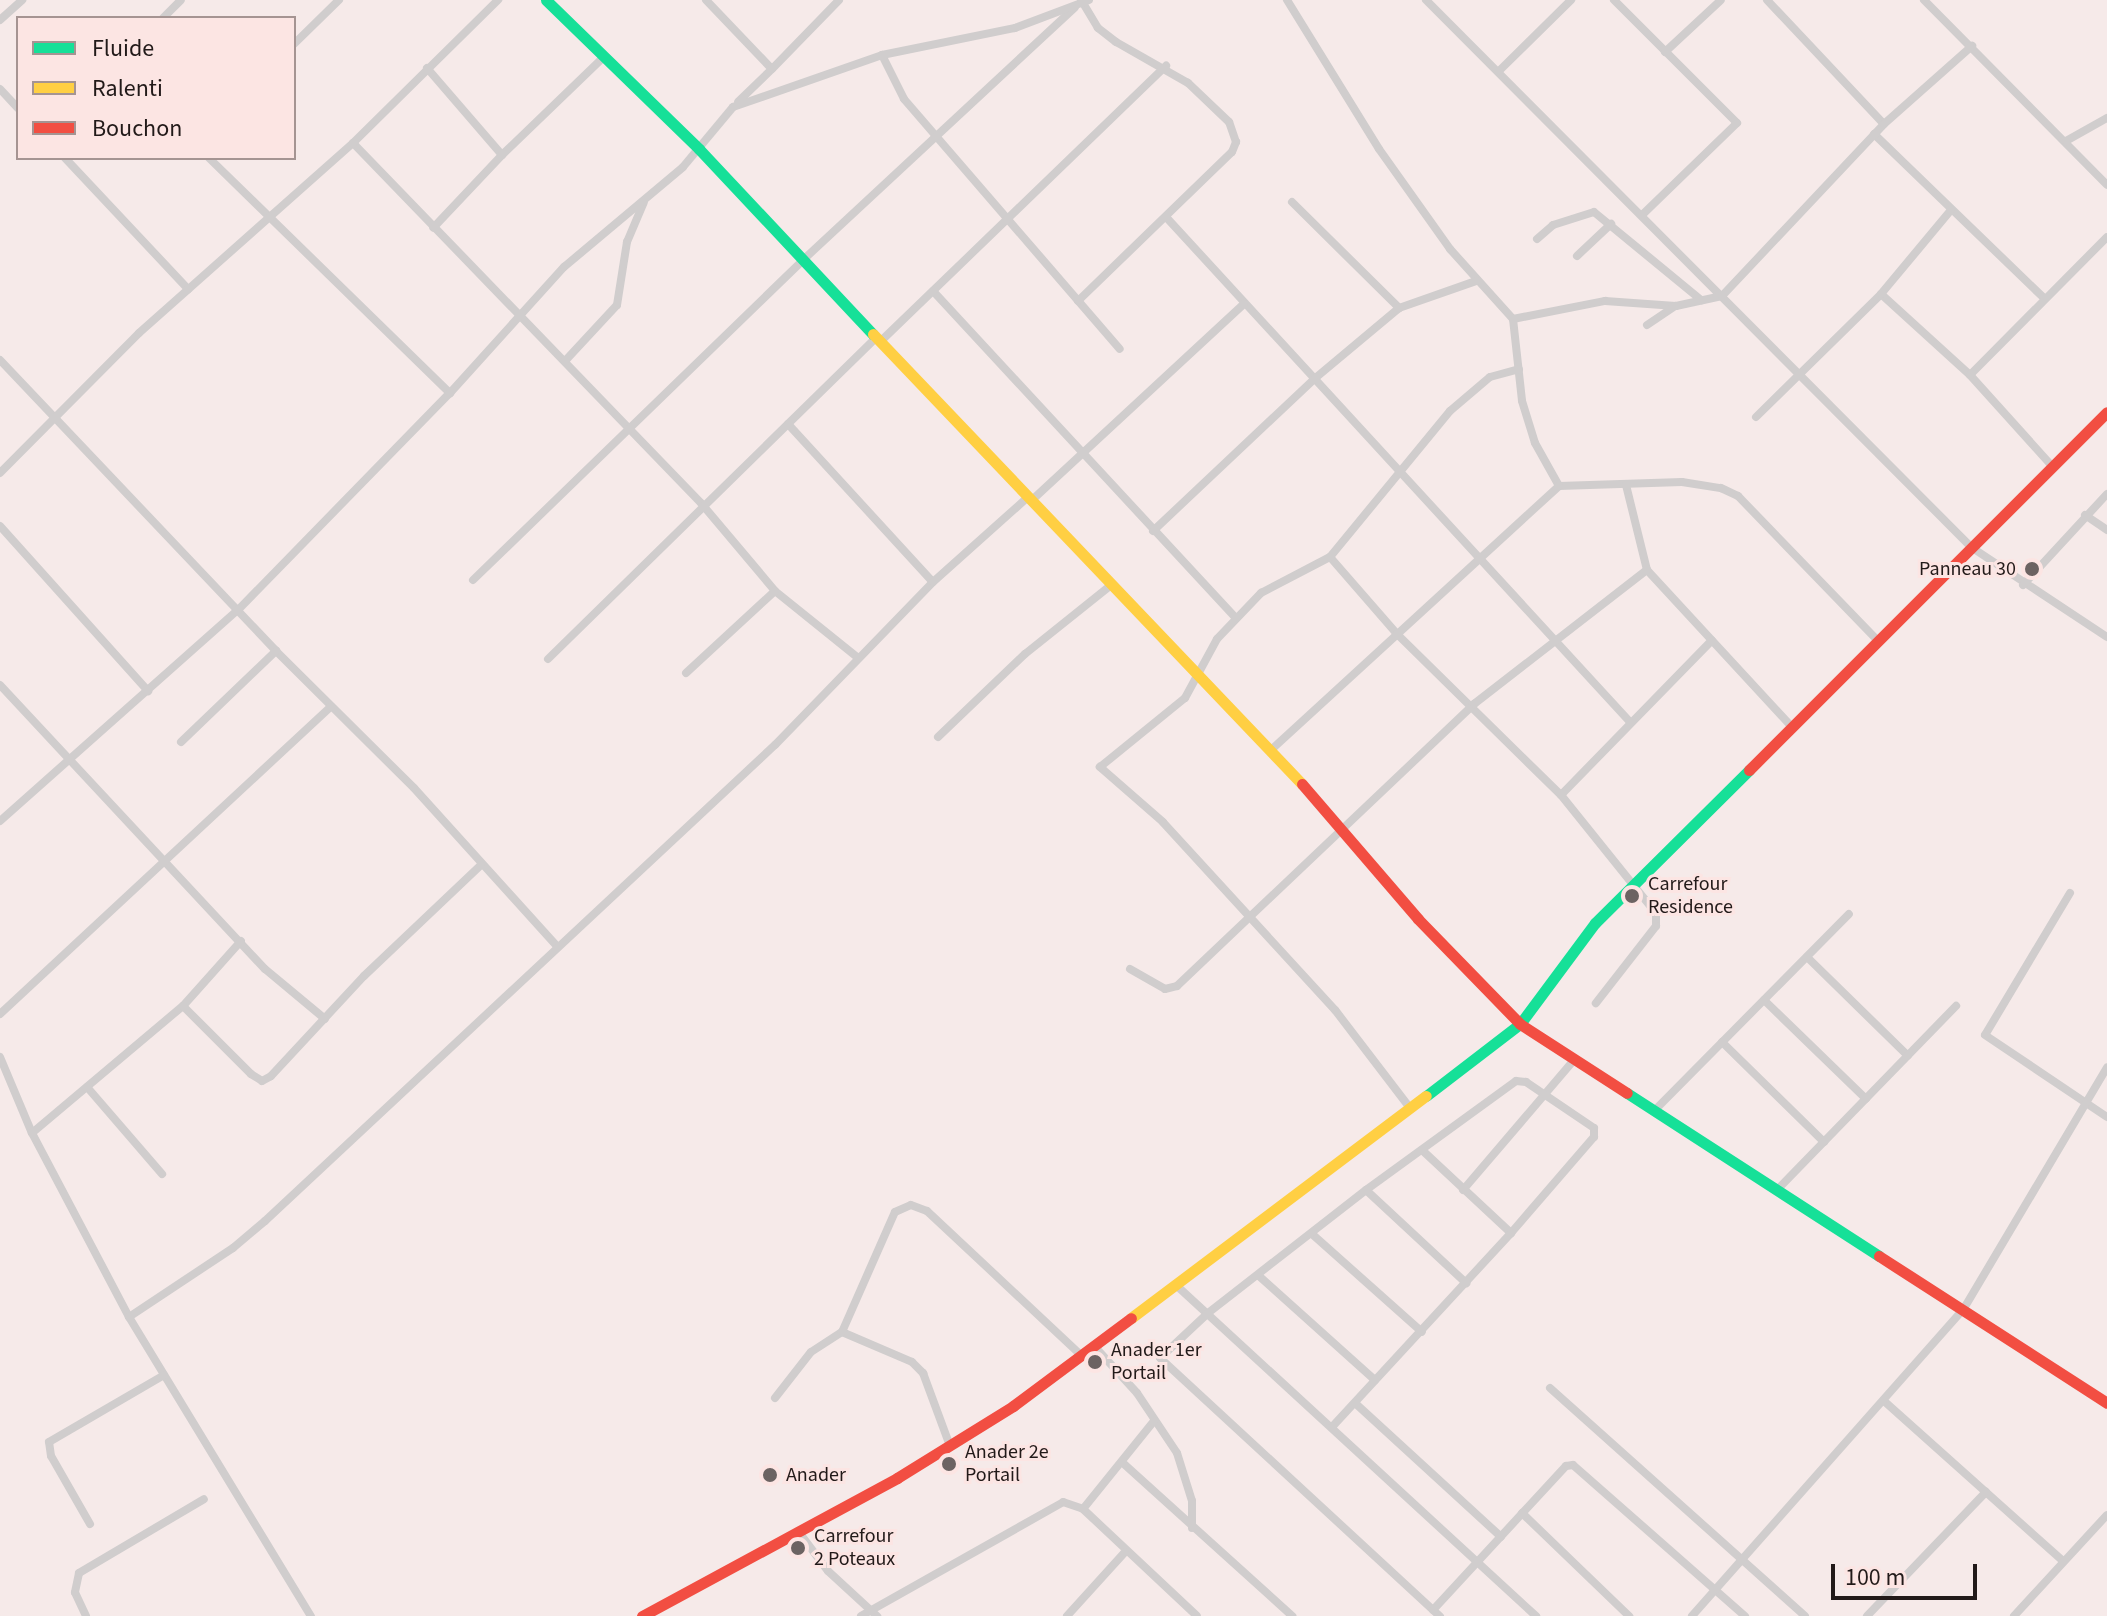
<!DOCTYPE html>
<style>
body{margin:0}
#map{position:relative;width:2107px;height:1616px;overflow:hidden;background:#f6eae9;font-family:"Source Sans 3",sans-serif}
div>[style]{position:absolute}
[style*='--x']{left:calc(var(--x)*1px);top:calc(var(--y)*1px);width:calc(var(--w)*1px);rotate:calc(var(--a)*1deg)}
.street>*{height:8px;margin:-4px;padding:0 4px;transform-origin:4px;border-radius:4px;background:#d0cdcd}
.fast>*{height:11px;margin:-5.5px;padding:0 5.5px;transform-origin:5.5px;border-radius:5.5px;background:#16e098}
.slow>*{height:11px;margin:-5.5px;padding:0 5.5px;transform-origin:5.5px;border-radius:5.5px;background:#ffcf43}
.jam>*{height:11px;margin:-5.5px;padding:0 5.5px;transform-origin:5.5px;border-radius:5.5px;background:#f24e42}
.dots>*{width:22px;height:22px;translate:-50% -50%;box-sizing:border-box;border:4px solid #fce5e3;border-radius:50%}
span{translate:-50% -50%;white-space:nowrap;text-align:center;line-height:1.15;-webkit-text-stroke:6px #fce5e3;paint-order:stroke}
.poi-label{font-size:20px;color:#221a19}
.right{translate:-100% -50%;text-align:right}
.left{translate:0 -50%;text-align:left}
.legend{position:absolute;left:16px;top:16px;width:280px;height:144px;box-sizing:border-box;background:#fce5e3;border:2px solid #a59492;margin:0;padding:10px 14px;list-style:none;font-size:24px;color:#221a19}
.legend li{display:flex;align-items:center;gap:16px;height:40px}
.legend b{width:40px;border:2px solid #a59492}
.scale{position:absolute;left:1831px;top:1564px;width:146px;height:36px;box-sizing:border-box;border:4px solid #221a19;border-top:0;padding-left:10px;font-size:24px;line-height:28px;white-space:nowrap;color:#221a19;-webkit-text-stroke:6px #fce5e3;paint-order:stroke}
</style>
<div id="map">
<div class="street">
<div style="--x:706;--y:0;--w:95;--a:46.3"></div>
<div style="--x:772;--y:69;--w:47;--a:135.9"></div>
<div style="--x:1287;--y:0;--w:175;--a:58.3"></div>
<div style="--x:1379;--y:149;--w:123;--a:54.6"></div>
<div style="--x:1450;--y:249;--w:94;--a:48"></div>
<div style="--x:1513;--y:319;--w:82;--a:83.7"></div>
<div style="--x:1522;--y:401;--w:44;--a:72.8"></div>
<div style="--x:1535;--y:443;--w:49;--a:60.8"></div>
<div style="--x:1559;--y:486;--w:123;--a:-1.9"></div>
<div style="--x:1682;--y:482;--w:39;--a:9"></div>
<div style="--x:1721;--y:488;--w:19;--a:25"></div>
<div style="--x:1738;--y:496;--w:202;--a:46"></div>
<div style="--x:1426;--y:0;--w:772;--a:45.1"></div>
<div style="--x:1971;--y:547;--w:163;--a:33.5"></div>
<div style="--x:1614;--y:0;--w:174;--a:45"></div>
<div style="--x:1737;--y:123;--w:132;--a:135.9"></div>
<div style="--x:1767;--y:0;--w:170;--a:46.7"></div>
<div style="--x:1924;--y:0;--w:260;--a:45.3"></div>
<div style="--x:163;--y:18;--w:25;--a:-45"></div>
<div style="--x:0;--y:20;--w:30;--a:-42"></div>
<div style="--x:294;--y:44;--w:63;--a:-44.4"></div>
<div style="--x:1665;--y:52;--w:76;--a:-42.9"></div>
<div style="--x:882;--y:55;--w:49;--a:63.4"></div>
<div style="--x:904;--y:99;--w:330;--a:49.2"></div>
<div style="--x:427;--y:68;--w:115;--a:49.2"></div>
<div style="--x:502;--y:155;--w:100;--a:133.4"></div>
<div style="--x:772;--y:69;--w:96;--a:-45.8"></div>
<div style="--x:1500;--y:70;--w:100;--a:-44.6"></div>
<div style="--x:0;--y:89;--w:26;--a:47"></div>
<div style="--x:1874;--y:134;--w:235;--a:44"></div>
<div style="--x:2066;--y:141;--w:47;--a:-29.3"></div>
<div style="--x:353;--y:143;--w:501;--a:45.97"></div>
<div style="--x:701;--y:503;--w:115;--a:49.9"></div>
<div style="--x:775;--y:591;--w:105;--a:38.8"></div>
<div style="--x:502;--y:155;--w:141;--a:-43.9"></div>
<div style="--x:65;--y:158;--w:180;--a:46.8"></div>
<div style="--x:209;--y:158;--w:337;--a:44.3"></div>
<div style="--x:1292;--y:202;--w:151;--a:44.7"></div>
<div style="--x:1166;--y:217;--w:687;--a:47.42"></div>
<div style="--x:1537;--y:239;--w:21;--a:-41"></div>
<div style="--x:1553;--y:225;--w:43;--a:-17.6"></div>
<div style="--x:1594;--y:212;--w:139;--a:39.4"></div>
<div style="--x:1577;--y:256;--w:47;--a:-43.3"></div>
<div style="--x:933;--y:291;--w:444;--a:47.2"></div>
<div style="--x:1881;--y:294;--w:120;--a:42.3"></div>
<div style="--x:1970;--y:375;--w:122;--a:48"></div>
<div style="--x:1078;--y:301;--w:214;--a:-44.1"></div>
<div style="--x:1232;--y:152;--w:11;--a:-68"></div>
<div style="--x:1236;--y:142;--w:21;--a:-109"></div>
<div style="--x:1229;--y:122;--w:57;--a:-136.4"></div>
<div style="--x:1188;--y:83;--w:83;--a:-150.3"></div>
<div style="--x:1116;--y:42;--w:23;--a:-142"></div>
<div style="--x:1098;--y:28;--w:33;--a:-121"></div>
<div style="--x:1513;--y:319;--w:94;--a:-11.1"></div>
<div style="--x:1605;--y:301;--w:71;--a:4"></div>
<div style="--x:1676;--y:306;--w:47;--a:-12.3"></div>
<div style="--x:1722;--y:296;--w:236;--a:-46.7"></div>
<div style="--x:1884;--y:124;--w:118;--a:-41.6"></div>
<div style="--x:1647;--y:325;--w:34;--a:-34"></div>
<div style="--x:882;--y:340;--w:395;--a:-44"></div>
<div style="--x:0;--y:360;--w:401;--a:46.5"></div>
<div style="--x:276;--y:651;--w:194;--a:44.8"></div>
<div style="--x:414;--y:788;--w:213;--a:47.9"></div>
<div style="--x:565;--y:361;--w:76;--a:-47.1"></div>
<div style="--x:617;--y:305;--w:64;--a:-81"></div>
<div style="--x:627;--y:242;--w:43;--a:-67"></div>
<div style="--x:1970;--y:375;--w:194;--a:-45.2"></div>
<div style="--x:1756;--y:417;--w:175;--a:-44.5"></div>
<div style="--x:1881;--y:294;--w:109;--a:-50.2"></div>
<div style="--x:788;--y:424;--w:214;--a:47.5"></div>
<div style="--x:0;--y:473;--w:197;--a:-45.2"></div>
<div style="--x:139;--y:333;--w:286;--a:-41.6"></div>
<div style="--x:353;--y:143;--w:204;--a:-44.6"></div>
<div style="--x:1626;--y:485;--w:88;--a:76.1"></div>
<div style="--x:1647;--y:570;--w:211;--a:47.3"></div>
<div style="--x:1031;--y:501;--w:290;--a:-42.8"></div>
<div style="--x:2085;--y:515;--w:27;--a:34"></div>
<div style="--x:0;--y:526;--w:222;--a:48.1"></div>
<div style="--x:1153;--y:531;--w:220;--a:-43.3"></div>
<div style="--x:1313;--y:380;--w:112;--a:-39.9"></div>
<div style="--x:1399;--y:308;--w:82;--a:-19.3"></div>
<div style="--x:1330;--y:557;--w:102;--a:49"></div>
<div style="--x:1397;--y:634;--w:230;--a:44.5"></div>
<div style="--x:1561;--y:795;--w:151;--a:51.2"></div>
<div style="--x:1656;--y:913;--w:13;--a:90"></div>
<div style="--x:1656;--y:926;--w:98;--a:127.9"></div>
<div style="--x:473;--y:580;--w:460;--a:-44.1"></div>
<div style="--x:803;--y:260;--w:371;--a:-42.9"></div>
<div style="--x:2023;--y:585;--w:124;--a:-47.3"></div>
<div style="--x:548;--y:659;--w:460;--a:-44.4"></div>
<div style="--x:686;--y:673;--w:121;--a:-42.7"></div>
<div style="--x:0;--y:685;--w:388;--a:47"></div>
<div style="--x:265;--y:969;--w:78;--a:39.8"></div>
<div style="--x:938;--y:737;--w:120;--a:-43.7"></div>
<div style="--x:1025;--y:654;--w:109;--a:-38.7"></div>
<div style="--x:181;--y:742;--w:132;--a:-43.8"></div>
<div style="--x:1272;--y:749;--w:389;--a:-42.5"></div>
<div style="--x:1561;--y:795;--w:216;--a:-45.7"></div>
<div style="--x:0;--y:821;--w:318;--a:-41.6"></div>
<div style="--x:238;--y:610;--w:303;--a:-45.7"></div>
<div style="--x:450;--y:393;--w:170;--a:-47.9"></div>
<div style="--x:564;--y:267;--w:155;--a:-40"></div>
<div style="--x:683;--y:167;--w:78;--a:-50.2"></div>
<div style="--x:733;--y:107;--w:158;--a:-19.2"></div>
<div style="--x:882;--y:55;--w:136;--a:-11.5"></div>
<div style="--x:1015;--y:28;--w:79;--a:-20.7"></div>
<div style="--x:2070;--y:893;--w:165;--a:120.9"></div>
<div style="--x:1985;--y:1035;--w:147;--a:33.9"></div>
<div style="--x:1807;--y:957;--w:141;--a:44.4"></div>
<div style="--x:1130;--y:969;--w:40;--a:29.7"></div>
<div style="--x:1165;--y:989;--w:12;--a:-14"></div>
<div style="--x:1177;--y:986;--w:410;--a:-43.5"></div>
<div style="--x:1474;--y:704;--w:219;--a:-37.8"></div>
<div style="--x:1764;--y:1000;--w:142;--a:44.1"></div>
<div style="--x:183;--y:1006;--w:87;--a:-48.3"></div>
<div style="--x:0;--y:1014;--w:452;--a:-42.9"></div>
<div style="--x:1722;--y:1042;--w:143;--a:44.4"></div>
<div style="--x:0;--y:1057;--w:82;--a:67.2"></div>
<div style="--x:32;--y:1133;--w:208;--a:62.2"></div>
<div style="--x:129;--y:1317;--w:350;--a:58.7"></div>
<div style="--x:87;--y:1087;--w:115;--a:49.2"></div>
<div style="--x:1410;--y:1108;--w:123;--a:-127.4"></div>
<div style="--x:1335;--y:1010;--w:255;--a:-132.5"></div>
<div style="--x:1163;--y:822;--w:84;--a:-138.9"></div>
<div style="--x:1100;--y:767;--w:109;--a:-39.1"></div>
<div style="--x:1185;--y:698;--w:67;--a:-61.5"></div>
<div style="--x:1217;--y:639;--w:64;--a:-46.3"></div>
<div style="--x:1261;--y:593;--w:78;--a:-27.6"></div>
<div style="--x:1330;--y:557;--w:189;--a:-50.6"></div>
<div style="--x:1450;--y:411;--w:52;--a:-40.4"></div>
<div style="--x:1490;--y:377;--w:30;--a:-15"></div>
<div style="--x:1654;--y:1111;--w:277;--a:-45.3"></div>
<div style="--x:32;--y:1133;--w:197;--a:-40.1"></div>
<div style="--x:183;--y:1006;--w:96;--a:45"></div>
<div style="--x:251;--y:1074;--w:13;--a:32"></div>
<div style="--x:262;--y:1081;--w:10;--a:-29"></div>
<div style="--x:271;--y:1076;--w:137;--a:-47.1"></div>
<div style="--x:364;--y:976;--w:161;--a:-43.5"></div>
<div style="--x:1422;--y:1150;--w:122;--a:43"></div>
<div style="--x:1366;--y:1190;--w:137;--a:42.9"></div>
<div style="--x:1463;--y:1190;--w:172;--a:-49.5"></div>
<div style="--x:1777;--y:1190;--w:257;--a:-45.8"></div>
<div style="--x:1312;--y:1234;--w:147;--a:41.7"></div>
<div style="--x:1259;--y:1276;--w:156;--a:41.9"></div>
<div style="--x:1177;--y:1286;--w:488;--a:42.6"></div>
<div style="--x:129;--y:1317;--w:125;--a:-33.6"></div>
<div style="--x:233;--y:1248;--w:42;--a:-40.2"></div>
<div style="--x:265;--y:1221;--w:698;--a:-43.03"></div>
<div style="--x:775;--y:745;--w:227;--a:-45.9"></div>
<div style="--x:933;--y:582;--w:127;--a:-41.8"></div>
<div style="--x:842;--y:1332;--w:76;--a:23.2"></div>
<div style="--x:912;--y:1362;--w:16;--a:45"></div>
<div style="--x:923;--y:1373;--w:78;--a:69.7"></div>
<div style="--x:1095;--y:1347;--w:62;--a:47.6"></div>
<div style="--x:1137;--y:1393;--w:72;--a:56.3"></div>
<div style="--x:1177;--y:1453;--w:50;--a:72.6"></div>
<div style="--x:1192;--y:1501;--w:27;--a:90"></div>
<div style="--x:1550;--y:1388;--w:342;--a:41.8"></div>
<div style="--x:775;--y:1398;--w:58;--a:-52"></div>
<div style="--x:811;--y:1352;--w:37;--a:-33"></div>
<div style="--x:842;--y:1332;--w:131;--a:-66.2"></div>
<div style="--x:895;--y:1212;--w:17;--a:-24"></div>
<div style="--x:911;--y:1205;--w:17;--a:21"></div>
<div style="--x:927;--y:1211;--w:212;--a:43.1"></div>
<div style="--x:1884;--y:1401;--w:239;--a:41.8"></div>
<div style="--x:1355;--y:1403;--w:198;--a:42.5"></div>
<div style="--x:1332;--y:1427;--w:264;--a:-47.3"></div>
<div style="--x:1511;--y:1233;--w:127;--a:-49.2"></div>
<div style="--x:1594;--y:1137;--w:9;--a:-90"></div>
<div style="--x:1594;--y:1128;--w:82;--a:-145.9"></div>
<div style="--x:1526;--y:1082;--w:10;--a:-174"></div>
<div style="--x:1516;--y:1081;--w:185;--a:144"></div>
<div style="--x:1366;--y:1190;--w:202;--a:142.1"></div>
<div style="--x:1207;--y:1314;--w:64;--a:136.9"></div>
<div style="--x:1160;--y:1358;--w:381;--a:42.7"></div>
<div style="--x:1124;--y:1464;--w:227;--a:42.1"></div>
<div style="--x:1083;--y:1509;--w:113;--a:-51.1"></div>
<div style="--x:1522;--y:1513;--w:149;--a:43.9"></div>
<div style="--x:90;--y:1524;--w:78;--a:-119.8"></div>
<div style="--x:51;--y:1456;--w:14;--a:-98"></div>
<div style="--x:49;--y:1442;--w:133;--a:-30.2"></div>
<div style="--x:798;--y:1531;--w:50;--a:53.1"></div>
<div style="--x:828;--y:1571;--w:67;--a:42.6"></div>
<div style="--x:1433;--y:1610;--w:196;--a:-47.3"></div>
<div style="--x:1566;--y:1466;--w:7;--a:-8"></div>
<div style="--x:1573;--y:1465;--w:229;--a:41.3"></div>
<div style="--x:86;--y:1616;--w:26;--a:-115"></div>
<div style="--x:75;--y:1592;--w:19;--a:-78"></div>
<div style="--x:79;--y:1573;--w:145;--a:-30.6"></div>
<div style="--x:861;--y:1616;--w:232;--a:-29.4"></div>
<div style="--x:1063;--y:1502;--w:21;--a:19"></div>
<div style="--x:1083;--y:1509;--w:156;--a:43.2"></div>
<div style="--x:1067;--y:1616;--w:86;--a:-47.8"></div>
<div style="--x:1692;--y:1616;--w:409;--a:-48.5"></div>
<div style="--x:1963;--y:1310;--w:282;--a:-59.3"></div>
<div style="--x:1867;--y:1616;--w:172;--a:-46.2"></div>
<div style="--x:2014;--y:1616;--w:137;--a:-47.4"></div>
</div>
<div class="fast">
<div style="--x:546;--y:0;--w:214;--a:44.2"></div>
<div style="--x:699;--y:149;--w:254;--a:46.8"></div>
<div style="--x:1627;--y:1093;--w:300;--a:32.9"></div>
<div style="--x:1426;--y:1096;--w:118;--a:-37.5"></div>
<div style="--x:1520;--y:1024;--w:126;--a:-53.4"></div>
<div style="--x:1595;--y:923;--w:217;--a:-44.8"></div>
</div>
<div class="slow">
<div style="--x:873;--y:334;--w:622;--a:46.37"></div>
<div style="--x:1131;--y:1318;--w:369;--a:-37"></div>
</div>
<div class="jam">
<div style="--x:1749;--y:770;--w:506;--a:-45"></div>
<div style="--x:1302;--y:784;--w:178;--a:49.3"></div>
<div style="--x:1418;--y:919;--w:146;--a:45.8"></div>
<div style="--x:1520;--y:1024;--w:127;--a:32.8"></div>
<div style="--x:1879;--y:1256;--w:271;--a:32.8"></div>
<div style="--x:642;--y:1616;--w:290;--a:-28.4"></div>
<div style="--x:897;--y:1478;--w:137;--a:-31.8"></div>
<div style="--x:1013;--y:1406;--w:147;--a:-36.7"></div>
</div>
<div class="dots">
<div style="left:2032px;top:569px;background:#6c6362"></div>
<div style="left:1632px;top:896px;background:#6c6362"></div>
<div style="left:1095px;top:1362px;background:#6c6362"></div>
<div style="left:949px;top:1464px;background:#6c6362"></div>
<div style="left:770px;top:1475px;background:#6c6362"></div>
<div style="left:798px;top:1548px;background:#6c6362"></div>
</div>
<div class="poi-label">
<span class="right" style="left:2016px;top:569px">Panneau 30</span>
<span class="left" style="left:1648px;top:896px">Carrefour<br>Residence</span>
<span class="left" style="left:1111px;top:1362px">Anader 1er<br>Portail</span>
<span class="left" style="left:965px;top:1464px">Anader 2e<br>Portail</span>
<span class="left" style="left:786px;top:1475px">Anader</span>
<span class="left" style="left:814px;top:1548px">Carrefour<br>2 Poteaux</span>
</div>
<ul class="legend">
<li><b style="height:10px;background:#16e098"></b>Fluide</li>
<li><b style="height:10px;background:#ffcf43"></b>Ralenti</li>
<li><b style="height:10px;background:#f24e42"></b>Bouchon</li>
</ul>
<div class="scale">100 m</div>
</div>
